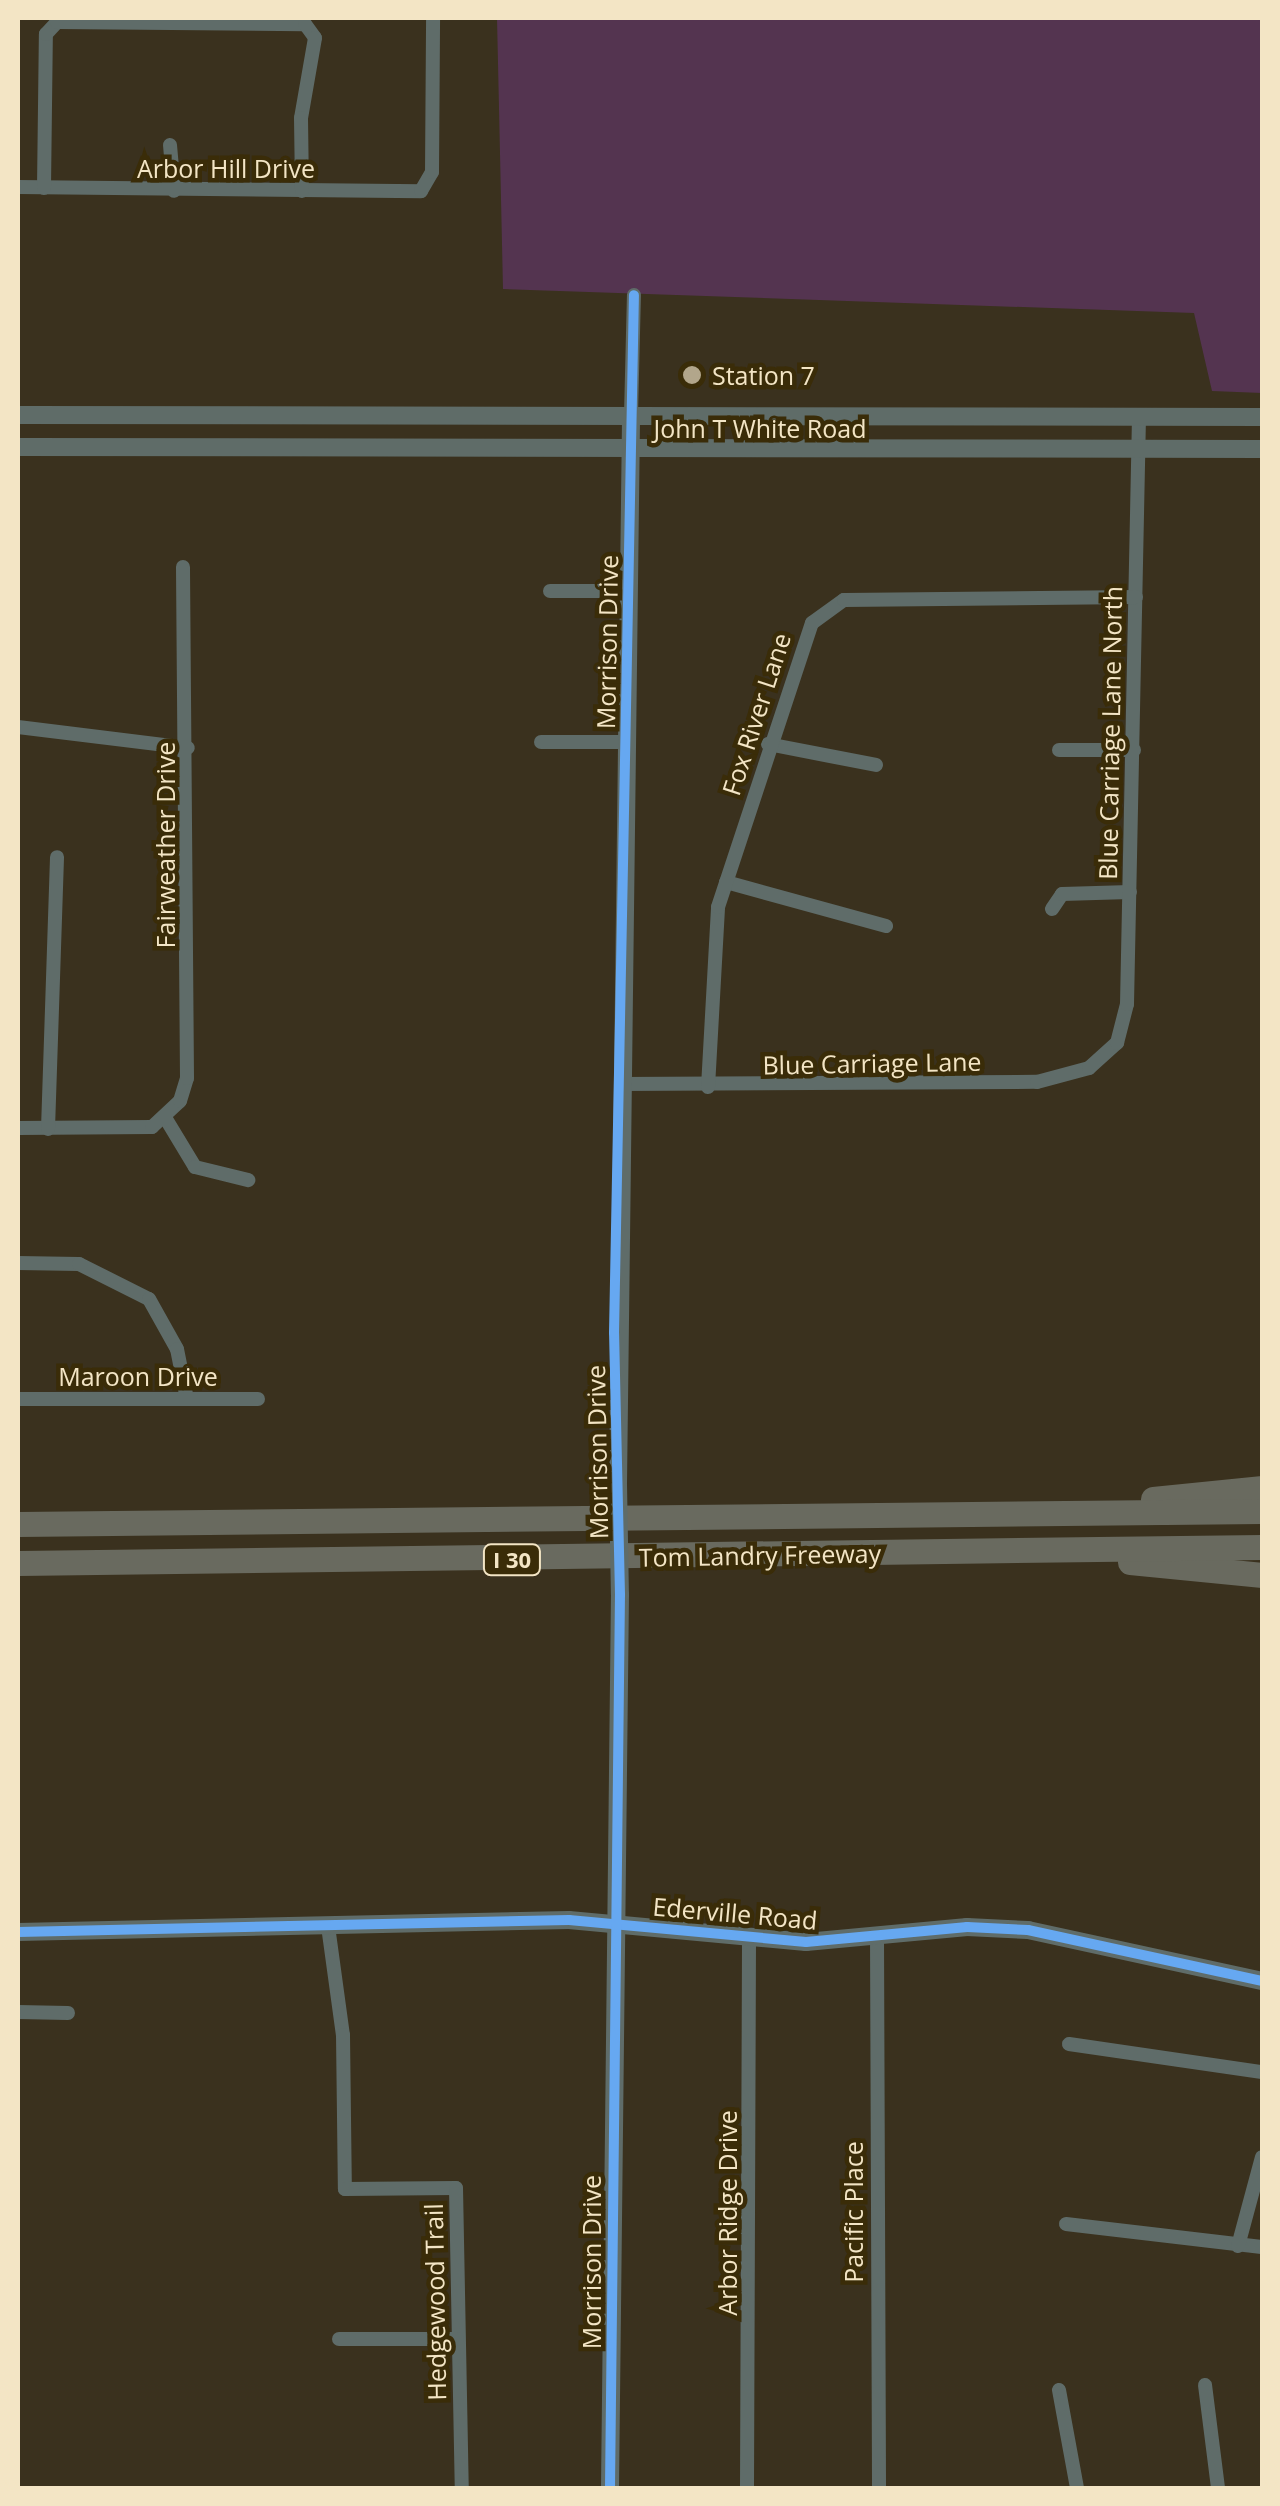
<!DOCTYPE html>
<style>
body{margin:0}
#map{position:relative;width:1280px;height:2506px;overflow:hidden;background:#3a311e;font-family:"Open Sans",sans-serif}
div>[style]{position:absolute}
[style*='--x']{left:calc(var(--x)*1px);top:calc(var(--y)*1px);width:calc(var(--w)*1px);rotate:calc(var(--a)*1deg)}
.green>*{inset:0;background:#543450}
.minor>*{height:14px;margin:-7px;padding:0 7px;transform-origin:7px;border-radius:7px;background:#5f6c69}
.tertiary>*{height:18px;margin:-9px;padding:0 9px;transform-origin:9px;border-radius:9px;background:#5f6c69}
.secondary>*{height:18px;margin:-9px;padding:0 9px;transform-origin:9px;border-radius:9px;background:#5f6c68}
.motorway>*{height:25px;margin:-12.5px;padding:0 12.5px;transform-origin:12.5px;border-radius:12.5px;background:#696a5f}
.tertiary-bridge>*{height:18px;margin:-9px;padding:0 9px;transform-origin:9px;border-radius:9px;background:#5f6c69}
.cycleway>*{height:10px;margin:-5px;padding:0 5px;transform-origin:5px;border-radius:5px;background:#66a8f1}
.dots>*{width:28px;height:28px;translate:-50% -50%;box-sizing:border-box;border:5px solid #3a2c08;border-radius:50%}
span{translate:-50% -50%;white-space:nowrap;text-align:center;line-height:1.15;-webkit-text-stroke:9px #3a2c08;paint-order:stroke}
.shield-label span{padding:2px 8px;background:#3a2c08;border:2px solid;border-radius:8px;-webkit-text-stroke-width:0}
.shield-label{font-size:22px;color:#f3e5c5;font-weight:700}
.street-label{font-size:25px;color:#f3e5c5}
.poi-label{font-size:25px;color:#f3e5c5}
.left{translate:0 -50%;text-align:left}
.frame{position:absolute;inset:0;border:20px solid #f3e5c5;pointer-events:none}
</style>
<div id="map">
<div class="green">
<div style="clip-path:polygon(497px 18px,1262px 18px,1262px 393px,1212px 391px,1194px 313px,503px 289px)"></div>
</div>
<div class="minor">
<div style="--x:170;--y:145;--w:46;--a:85"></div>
<div style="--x:18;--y:187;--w:403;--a:0.6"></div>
<div style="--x:421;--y:191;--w:22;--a:-60"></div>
<div style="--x:432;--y:172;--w:154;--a:-89.6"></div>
<div style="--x:44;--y:188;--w:154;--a:-89.3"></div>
<div style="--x:46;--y:34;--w:16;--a:-47"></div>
<div style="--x:57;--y:22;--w:248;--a:0.5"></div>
<div style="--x:305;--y:24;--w:17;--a:54"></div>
<div style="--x:315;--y:38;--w:81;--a:99.9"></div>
<div style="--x:301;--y:118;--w:73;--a:89.2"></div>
<div style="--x:631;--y:415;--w:120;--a:-88.6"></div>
<div style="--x:550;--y:591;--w:77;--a:0"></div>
<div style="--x:18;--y:727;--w:171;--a:7"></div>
<div style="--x:541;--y:742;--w:84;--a:0"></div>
<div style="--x:768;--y:744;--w:110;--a:11"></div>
<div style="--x:1059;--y:750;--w:75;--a:0"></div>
<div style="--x:726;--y:882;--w:166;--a:15.4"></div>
<div style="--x:1052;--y:909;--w:18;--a:-56"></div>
<div style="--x:1062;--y:894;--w:68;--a:-1.7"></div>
<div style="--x:621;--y:1084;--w:416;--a:-0.3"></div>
<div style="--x:1037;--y:1082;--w:54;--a:-15.1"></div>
<div style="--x:1089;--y:1068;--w:38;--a:-42"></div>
<div style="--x:1117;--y:1043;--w:40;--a:-75.6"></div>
<div style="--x:1127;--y:1004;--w:587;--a:-88.83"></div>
<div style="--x:708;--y:1087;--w:180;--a:-86.8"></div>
<div style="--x:718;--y:907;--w:299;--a:-71.7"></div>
<div style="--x:812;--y:623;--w:39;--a:-36"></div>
<div style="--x:844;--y:600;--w:292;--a:-0.6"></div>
<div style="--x:166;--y:1119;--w:56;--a:58.9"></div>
<div style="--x:195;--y:1167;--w:55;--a:13.8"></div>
<div style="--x:18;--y:1128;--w:134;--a:-0.4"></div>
<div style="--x:152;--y:1127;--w:38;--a:-43"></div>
<div style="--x:180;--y:1101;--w:24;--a:-73"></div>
<div style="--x:187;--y:1078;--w:511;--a:-90.45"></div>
<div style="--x:48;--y:1129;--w:272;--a:-88.1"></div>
<div style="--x:18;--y:1263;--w:61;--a:0.9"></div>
<div style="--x:79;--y:1264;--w:78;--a:26.6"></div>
<div style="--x:149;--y:1299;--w:57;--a:60.8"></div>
<div style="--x:177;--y:1349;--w:51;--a:78.7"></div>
<div style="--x:18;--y:1399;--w:240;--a:0"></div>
<div style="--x:328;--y:1926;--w:110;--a:82.2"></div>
<div style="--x:343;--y:2035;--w:154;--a:89.3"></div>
<div style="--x:345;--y:2189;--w:111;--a:-0.5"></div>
<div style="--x:456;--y:2188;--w:300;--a:88.9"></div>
<div style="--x:877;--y:1936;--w:552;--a:89.79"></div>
<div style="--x:18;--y:2012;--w:50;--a:1.1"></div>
<div style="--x:1069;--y:2044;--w:195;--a:8.3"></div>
<div style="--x:1066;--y:2224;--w:197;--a:6.7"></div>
<div style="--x:1238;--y:2246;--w:92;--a:-74.9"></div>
<div style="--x:339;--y:2339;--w:118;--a:0"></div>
<div style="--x:1205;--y:2385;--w:104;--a:82.8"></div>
<div style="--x:1059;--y:2390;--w:100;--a:79.6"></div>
<div style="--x:747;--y:2488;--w:551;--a:-89.79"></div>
</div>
<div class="tertiary">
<div style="--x:618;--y:1484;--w:1069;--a:-89.3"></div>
<div style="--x:18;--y:1932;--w:551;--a:-1.25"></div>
<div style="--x:569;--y:1920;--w:238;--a:5.3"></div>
<div style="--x:806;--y:1942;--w:162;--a:-5.3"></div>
<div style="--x:967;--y:1927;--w:61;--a:2.8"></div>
<div style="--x:1028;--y:1930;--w:239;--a:12.3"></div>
<div style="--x:610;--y:2488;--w:893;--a:-89.36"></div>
</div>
<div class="secondary">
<div style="--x:18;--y:415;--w:1244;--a:0.09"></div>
<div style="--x:18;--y:447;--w:1244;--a:0.09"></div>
</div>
<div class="motorway">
<div style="--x:1153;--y:1499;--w:110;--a:-5.8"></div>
<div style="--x:18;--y:1524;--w:1244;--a:-0.6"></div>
<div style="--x:1130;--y:1562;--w:133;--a:5.6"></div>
<div style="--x:18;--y:1563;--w:1244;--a:-0.74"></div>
</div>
<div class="tertiary-bridge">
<div style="--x:618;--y:1484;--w:111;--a:89"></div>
</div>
<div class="cycleway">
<div style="--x:18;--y:1932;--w:551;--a:-1.25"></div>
<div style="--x:569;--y:1920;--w:238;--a:5.3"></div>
<div style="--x:806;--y:1942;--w:162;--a:-5.3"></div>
<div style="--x:967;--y:1927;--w:61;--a:2.8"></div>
<div style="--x:1028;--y:1930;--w:239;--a:12.3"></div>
<div style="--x:610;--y:2488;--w:893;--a:-89.36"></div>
<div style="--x:620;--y:1595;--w:262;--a:-91.3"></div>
<div style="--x:614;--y:1333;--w:1038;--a:-88.9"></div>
</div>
<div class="dots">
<div style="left:692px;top:375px;background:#b2a68b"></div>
</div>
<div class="shield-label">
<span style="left:512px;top:1560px">I 30</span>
</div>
<div class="street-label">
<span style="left:226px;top:168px">Arbor Hill Drive</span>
<span style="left:760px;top:428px">John T White Road</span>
<span style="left:607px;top:642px;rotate:-89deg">Morrison Drive</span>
<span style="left:756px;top:714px;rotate:-72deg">Fox River Lane</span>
<span style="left:1110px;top:733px;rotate:-89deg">Blue Carriage Lane North</span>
<span style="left:165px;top:845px;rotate:-90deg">Fairweather Drive</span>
<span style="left:872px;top:1063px;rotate:-1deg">Blue Carriage Lane</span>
<span style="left:138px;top:1376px">Maroon Drive</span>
<span style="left:597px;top:1452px;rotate:-91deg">Morrison Drive</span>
<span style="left:760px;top:1555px;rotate:-1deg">Tom Landry Freeway</span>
<span style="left:735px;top:1913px;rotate:5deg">Ederville Road</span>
<span style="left:853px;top:2212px;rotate:-90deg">Pacific Place</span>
<span style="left:727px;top:2213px;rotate:-90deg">Arbor Ridge Drive</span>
<span style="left:591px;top:2262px;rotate:-90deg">Morrison Drive</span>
<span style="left:435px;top:2302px;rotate:-91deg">Hedgewood Trail</span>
</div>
<div class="poi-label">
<span class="left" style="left:712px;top:375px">Station 7</span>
</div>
<div class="frame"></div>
</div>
